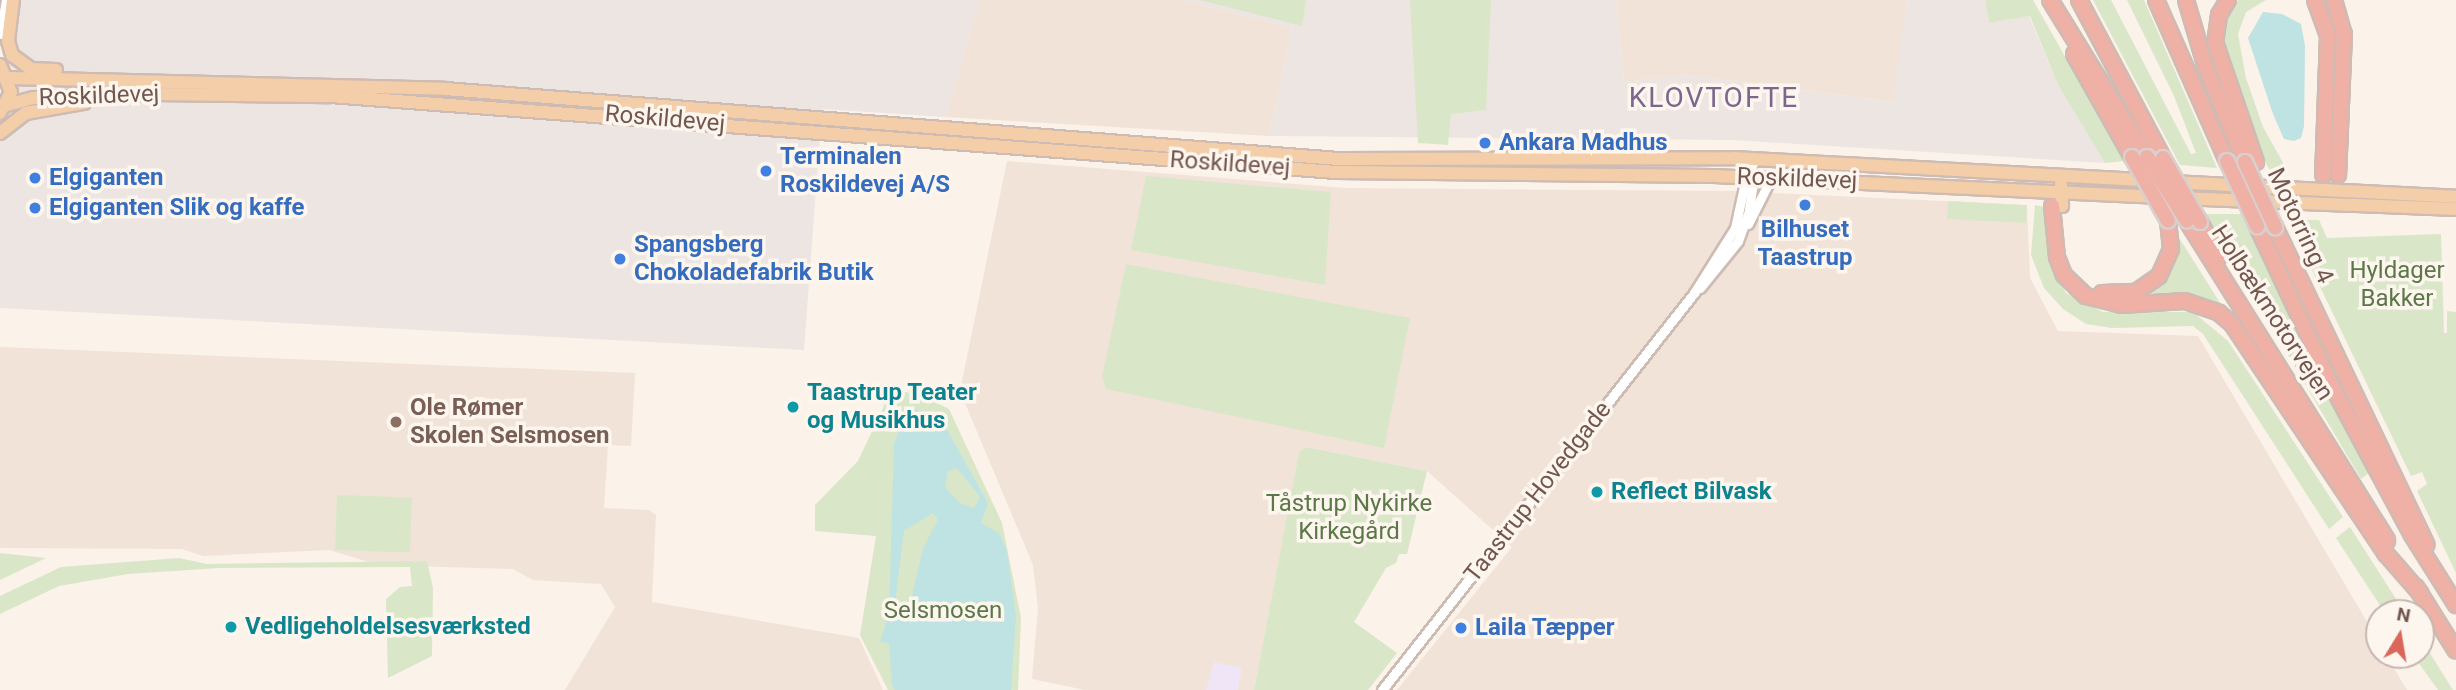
<!DOCTYPE html>
<meta charset="utf-8">
<style>
body{margin:0}
#map{position:relative;width:2456px;height:690px;overflow:hidden;background:#fbf2e9;font-family:Roboto,sans-serif}
div>[style]{position:absolute}
[style*='--x']{left:calc(var(--x)*1px);top:calc(var(--y)*1px);width:calc(var(--w)*1px);rotate:calc(var(--a)*1deg)}
.residential>*{inset:0;background:#f2e3d8}
.industrial>*{inset:0;background:#ece5e2}
.education>*{inset:0;background:#efe5f7}
.green>*{inset:0;background:#d9e7c8;transform-origin:0 0}
.water>*{inset:0;background:#bfe2e3}
.roads{filter:drop-shadow(2px 0 #cebbb3) drop-shadow(-2px 0 #cebbb3) drop-shadow(0 2px #cebbb3) drop-shadow(0 -2px #cebbb3)}
.minor>*{height:9px;margin:-4.5px;padding:0 4.5px;transform-origin:4.5px;border-radius:4.5px;background:#fff}
.major>*{height:12px;margin:-6px;padding:0 6px;transform-origin:6px;border-radius:6px;background:#f3cea8}
.highway>*{height:14px;margin:-7px;padding:0 7px;transform-origin:7px;border-radius:7px;background:#efb0a6}
.bridges{filter:drop-shadow(2px 0 #d8d0ce) drop-shadow(-2px 0 #d8d0ce) drop-shadow(0 2px #d8d0ce) drop-shadow(0 -2px #d8d0ce)}
.highway-bridge>*{height:14px;margin:-7px;padding:0 7px;transform-origin:7px;border-radius:7px;background:#efb0a6}
.dots>*{width:19px;height:19px;translate:-50% -50%;box-sizing:border-box;border:4px solid #fdf6ef;border-radius:50%}
span{translate:-50% -50%;white-space:nowrap;text-align:center;line-height:1.15;-webkit-text-stroke:7px #fdf6ef;paint-order:stroke}
.street-label{font-size:24px;color:#73574f}
.shop-label{font-size:24px;color:#366cbe;font-weight:700}
.left{translate:0 -50%;text-align:left}
.park-label{font-size:24px;color:#5c7848}
.culture-label{font-size:24px;color:#0d838f;font-weight:700}
.education-label{font-size:24px;color:#785e54;font-weight:700}
.quarter-label{font-size:28px;color:#7c668e;letter-spacing:2px}
.north{position:absolute;left:2365px;top:599px;width:70px;height:70px;box-sizing:border-box;background:#fdf6ef;border:2px solid #c6b6af;border-radius:50%;rotate:11deg;font-size:19px;font-weight:700;line-height:28px;text-align:center;color:#73574f}
.north::after{content:'';display:block;margin:auto;width:24px;height:32px;background:#d9675a;clip-path:polygon(50% 0,100% 100%,50% 72%,0 100%)}
</style>
<div id="map">
<div class="residential">
<div style="clip-path:polygon(980px 0,1181px 0,1292px 28px,1269px 136px,945px 117px)"></div>
<div style="clip-path:polygon(1616px 0,1907px 0,1893px 102px,1686px 75px,1624px 82px)"></div>
<div style="clip-path:polygon(1007px 161px,1346px 188px,1733px 191px,2027px 205px,2030px 278px,2058px 331px,2198px 336px,2379px 642px,2379px 655px,2386px 655px,2407px 690px,1397px 690px,1512px 547px,1427px 471px,1306px 447px,1299px 452px,1254px 690px,1085px 690px,1032px 679px,1038px 608px,1033px 565px,960px 391px)"></div>
<div style="clip-path:polygon(0 347px,635px 373px,631px 446px,608px 445px,604px 508px,649px 510px,656px 515px,652px 602px,859px 638px,883px 690px,565px 690px,615px 607px,601px 584px,533px 580px,513px 569px,379px 565px,329px 550px,203px 556px,182px 549px,0 548px)"></div>
</div>
<div class="industrial">
<div style="clip-path:polygon(18px 0,980px 0,945px 117px,822px 109px,804px 350px,0 308px,0 106px)"></div>
<div style="clip-path:polygon(1181px 0,1616px 0,1624px 82px,1686px 75px,1892px 102px,1907px 0,1985px 0,1989px 23px,2029px 16px,2058px 85px,2105px 163px,1733px 140px,1269px 136px,1292px 28px)"></div>
</div>
<div class="education">
<div style="clip-path:polygon(1214px 662px,1242px 668px,1238px 690px,1206px 690px)"></div>
</div>
<div class="green">
<div style="clip-path:polygon(1200px 0,1306px 0,1302px 26px)"></div>
<div style="clip-path:polygon(1410px 0,1491px 0,1486px 110px,1451px 114px,1448px 145px,1418px 143px)"></div>
<div style="clip-path:polygon(1985px 0,2033px 0,2124px 161px,2105px 163px,2058px 85px,2030px 16px,1989px 23px)"></div>
<div style="clip-path:polygon(2093px 0,2111px 0,2191px 154px,2196px 153px,2174px 96px,2127px 0,2144px 0,2217px 168px,2180px 165px)"></div>
<div style="clip-path:polygon(2238px 0,2266px 0,2246px 12px,2238px 34px,2246px 78px,2263px 127px,2286px 168px,2281px 171px,2269px 169px,2260px 152px,2230px 74px,2222px 29px)"></div>
<div style="clip-path:polygon(1146px 176px,1331px 192px,1325px 285px,1131px 250px)"></div>
<div style="left:1948px;top:201px;width:79px;height:18px;rotate:3deg"></div>
<div style="clip-path:polygon(2035px 205px,2044px 207px,2051px 266px,2066px 293px,2103px 312px,2193px 312px,2228px 341px,2343px 517px,2329px 529px,2203px 334px,2193px 326px,2112px 328px,2086px 324px,2063px 309px,2044px 288px,2031px 255px)"></div>
<div style="clip-path:polygon(2205px 214px,2243px 214px,2370px 472px,2361px 479px)"></div>
<div style="clip-path:polygon(2288px 220px,2319px 220px,2327px 238px,2441px 234px,2444px 333px,2447px 333px,2447px 311px,2456px 312px,2456px 573px,2417px 491px,2427px 484px,2422px 472px,2411px 476px)"></div>
<div style="clip-path:polygon(2178px 236px,2222px 306px,2148px 293px,2177px 259px)"></div>
<div style="clip-path:polygon(1126px 264px,1410px 318px,1384px 448px,1106px 389px,1102px 377px)"></div>
<div style="clip-path:polygon(892px 389px,920px 395px,949px 409px,1002px 523px,1021px 618px,1018px 690px,888px 690px,860px 635px,876px 536px,815px 531px,815px 505px,858px 461px)"></div>
<div style="clip-path:polygon(1306px 447px,1427px 471px,1407px 554px,1399px 554px,1396px 563px,1386px 568px,1354px 622px,1397px 653px,1368px 690px,1254px 690px,1299px 452px)"></div>
<div style="left:337px;top:495px;width:75px;height:55px;rotate:2deg"></div>
<div style="clip-path:polygon(2350px 527px,2405px 613px,2385px 613px,2336px 538px)"></div>
<div style="clip-path:polygon(0 553px,46px 558px,0 580px)"></div>
<div style="clip-path:polygon(179px 558px,207px 564px,427px 561px,433px 588px,432px 656px,388px 678px,386px 599px,400px 587px,412px 586px,410px 567px,219px 568px,128px 574px,59px 586px,0 614px,0 596px,61px 567px)"></div>
<div style="clip-path:polygon(2421px 639px,2453px 690px,2438px 690px,2413px 655px,2421px 655px)"></div>
</div>
<div class="water">
<div style="clip-path:polygon(2263px 12px,2282px 14px,2301px 24px,2305px 46px,2304px 126px,2301px 138px,2294px 141px,2284px 139px,2273px 114px,2248px 38px)"></div>
<div style="clip-path:polygon(evenodd,914px 409px,945px 417px,946px 428px,988px 503px,981px 523px,999px 533px,1007px 551px,1016px 616px,1011px 690px,895px 690px,892px 685px,889px 643px,880px 642px,889px 613px,894px 444px,905px 414px,914px 409px,957px 468px,980px 497px,974px 508px,961px 504px,945px 487px,948px 471px,957px 468px,914px 409px,933px 513px,938px 520px,923px 548px,907px 618px,897px 620px,894px 612px,904px 531px,933px 513px)"></div>
</div>
<div class="roads">
<div class="minor">
<div style="--x:0;--y:34;--w:35;--a:-80"></div>
<div style="--x:1748;--y:224;--w:51;--a:-63.4"></div>
<div style="--x:1700;--y:288;--w:60;--a:-51"></div>
<div style="--x:1738;--y:241;--w:33;--a:-70"></div>
<div style="--x:1749;--y:210;--w:35;--a:-82"></div>
<div style="--x:1382;--y:690;--w:505;--a:-51.84"></div>
<div style="--x:1694;--y:293;--w:77;--a:-57.8"></div>
<div style="--x:1735;--y:228;--w:52;--a:-77.8"></div>
<div style="--x:1746;--y:177;--w:20;--a:-63"></div>
</div>
<div class="major">
<div style="--x:13;--y:0;--w:41;--a:97"></div>
<div style="--x:8;--y:41;--w:15;--a:74"></div>
<div style="--x:12;--y:55;--w:24;--a:36"></div>
<div style="--x:31;--y:69;--w:25;--a:2"></div>
<div style="--x:0;--y:65;--w:29;--a:68"></div>
<div style="--x:11;--y:92;--w:24;--a:118"></div>
<div style="--x:9;--y:78;--w:436;--a:1.4"></div>
<div style="--x:445;--y:89;--w:896;--a:4.48"></div>
<div style="--x:1338;--y:159;--w:396;--a:-0.1"></div>
<div style="--x:1734;--y:158;--w:421;--a:3.1"></div>
<div style="--x:7;--y:105;--w:27;--a:-15"></div>
<div style="--x:33;--y:98;--w:121;--a:-1.9"></div>
<div style="--x:154;--y:94;--w:176;--a:0.7"></div>
<div style="--x:330;--y:96;--w:1010;--a:4.32"></div>
<div style="--x:1337;--y:172;--w:377;--a:0.6"></div>
<div style="--x:1714;--y:176;--w:447;--a:2.7"></div>
<div style="--x:0;--y:133;--w:33;--a:-38"></div>
<div style="--x:26;--y:113;--w:59;--a:-9.8"></div>
<div style="--x:2172;--y:182;--w:284;--a:3"></div>
<div style="--x:2061;--y:184;--w:22;--a:87"></div>
<div style="--x:2179;--y:198;--w:277;--a:2.3"></div>
</div>
<div class="highway">
<div style="--x:2050;--y:0;--w:185;--a:58.3"></div>
<div style="--x:2079;--y:0;--w:179;--a:62"></div>
<div style="--x:2156;--y:0;--w:176;--a:66.2"></div>
<div style="--x:2186;--y:0;--w:71;--a:73.6"></div>
<div style="--x:2206;--y:68;--w:102;--a:67.5"></div>
<div style="--x:2228;--y:0;--w:17;--a:121"></div>
<div style="--x:2219;--y:15;--w:27;--a:98"></div>
<div style="--x:2215;--y:42;--w:127;--a:71.1"></div>
<div style="--x:2315;--y:0;--w:37;--a:70"></div>
<div style="--x:2328;--y:35;--w:140;--a:92"></div>
<div style="--x:2334;--y:0;--w:35;--a:74"></div>
<div style="--x:2344;--y:34;--w:141;--a:92.4"></div>
<div style="--x:2074;--y:54;--w:118;--a:60.6"></div>
<div style="--x:2052;--y:206;--w:51;--a:84.4"></div>
<div style="--x:2057;--y:257;--w:19;--a:69"></div>
<div style="--x:2064;--y:275;--w:30;--a:44"></div>
<div style="--x:2086;--y:296;--w:36;--a:14"></div>
<div style="--x:2121;--y:305;--w:64;--a:-3.6"></div>
<div style="--x:2185;--y:301;--w:36;--a:19"></div>
<div style="--x:2219;--y:313;--w:17;--a:40"></div>
<div style="--x:2232;--y:324;--w:277;--a:56.2"></div>
<div style="--x:2386;--y:554;--w:52;--a:48.9"></div>
<div style="--x:2187;--y:221;--w:377;--a:57.9"></div>
<div style="--x:2200;--y:222;--w:40;--a:62"></div>
<div style="--x:2257;--y:226;--w:174;--a:64.9"></div>
<div style="--x:2331;--y:384;--w:171;--a:61.8"></div>
<div style="--x:2412;--y:535;--w:83;--a:57.8"></div>
<div style="--x:2275;--y:227;--w:352;--a:64.5"></div>
<div style="--x:2102;--y:293;--w:34;--a:-2"></div>
<div style="--x:2136;--y:292;--w:28;--a:-35"></div>
<div style="--x:2159;--y:276;--w:30;--a:-66"></div>
<div style="--x:2171;--y:249;--w:28;--a:-96"></div>
<div style="--x:2416;--y:587;--w:75;--a:58"></div>
</div>
</div>
<div class="bridges">
<div class="highway-bridge">
<div style="--x:2132;--y:157;--w:73;--a:60.6"></div>
<div style="--x:2147;--y:157;--w:75;--a:58"></div>
<div style="--x:2163;--y:158;--w:74;--a:60"></div>
<div style="--x:2227;--y:161;--w:72;--a:65.2"></div>
<div style="--x:2245;--y:162;--w:72;--a:65.2"></div>
</div>
</div>
<div class="dots">
<div style="left:1485px;top:143px;background:#3f7fe0"></div>
<div style="left:766px;top:171px;background:#3f7fe0"></div>
<div style="left:35px;top:178px;background:#3f7fe0"></div>
<div style="left:1805px;top:205px;background:#3f7fe0"></div>
<div style="left:35px;top:208px;background:#3f7fe0"></div>
<div style="left:620px;top:259px;background:#3f7fe0"></div>
<div style="left:793px;top:407px;background:#0f9aa8"></div>
<div style="left:396px;top:422px;background:#8d6e63"></div>
<div style="left:1597px;top:492px;background:#0f9aa8"></div>
<div style="left:231px;top:627px;background:#0f9aa8"></div>
<div style="left:1461px;top:628px;background:#3f7fe0"></div>
</div>
<div class="street-label">
<span style="left:99px;top:96px;rotate:-2deg">Roskildevej</span>
<span style="left:665px;top:119px;rotate:5deg">Roskildevej</span>
<span style="left:1230px;top:164px;rotate:4deg">Roskildevej</span>
<span style="left:1797px;top:179px;rotate:2deg">Roskildevej</span>
<span style="left:2300px;top:226px;rotate:65deg">Motorring 4</span>
<span style="left:2272px;top:313px;rotate:57deg">Holbækmotorvejen</span>
<span style="left:1538px;top:492px;rotate:-52deg">Taastrup Hovedgade</span>
</div>
<div class="shop-label">
<span class="left" style="left:1499px;top:143px">Ankara Madhus</span>
<span class="left" style="left:780px;top:171px">Terminalen<br>Roskildevej A/S</span>
<span class="left" style="left:49px;top:178px">Elgiganten</span>
<span class="left" style="left:49px;top:208px">Elgiganten Slik og kaffe</span>
<span style="left:1805px;top:244px">Bilhuset<br>Taastrup</span>
<span class="left" style="left:634px;top:259px">Spangsberg<br>Chokoladefabrik Butik</span>
<span class="left" style="left:1475px;top:628px">Laila Tæpper</span>
</div>
<div class="park-label">
<span style="left:2397px;top:285px">Hyldager<br>Bakker</span>
<span style="left:1349px;top:518px">Tåstrup Nykirke<br>Kirkegård</span>
<span style="left:943px;top:611px">Selsmosen</span>
</div>
<div class="culture-label">
<span class="left" style="left:807px;top:407px">Taastrup Teater<br>og Musikhus</span>
<span class="left" style="left:1611px;top:492px">Reflect Bilvask</span>
<span class="left" style="left:245px;top:627px">Vedligeholdelsesværksted</span>
</div>
<div class="education-label">
<span class="left" style="left:410px;top:422px">Ole Rømer<br>Skolen Selsmosen</span>
</div>
<div class="quarter-label">
<span style="left:1714px;top:98px">KLOVTOFTE</span>
</div>
<div class="north">N</div>
</div>
